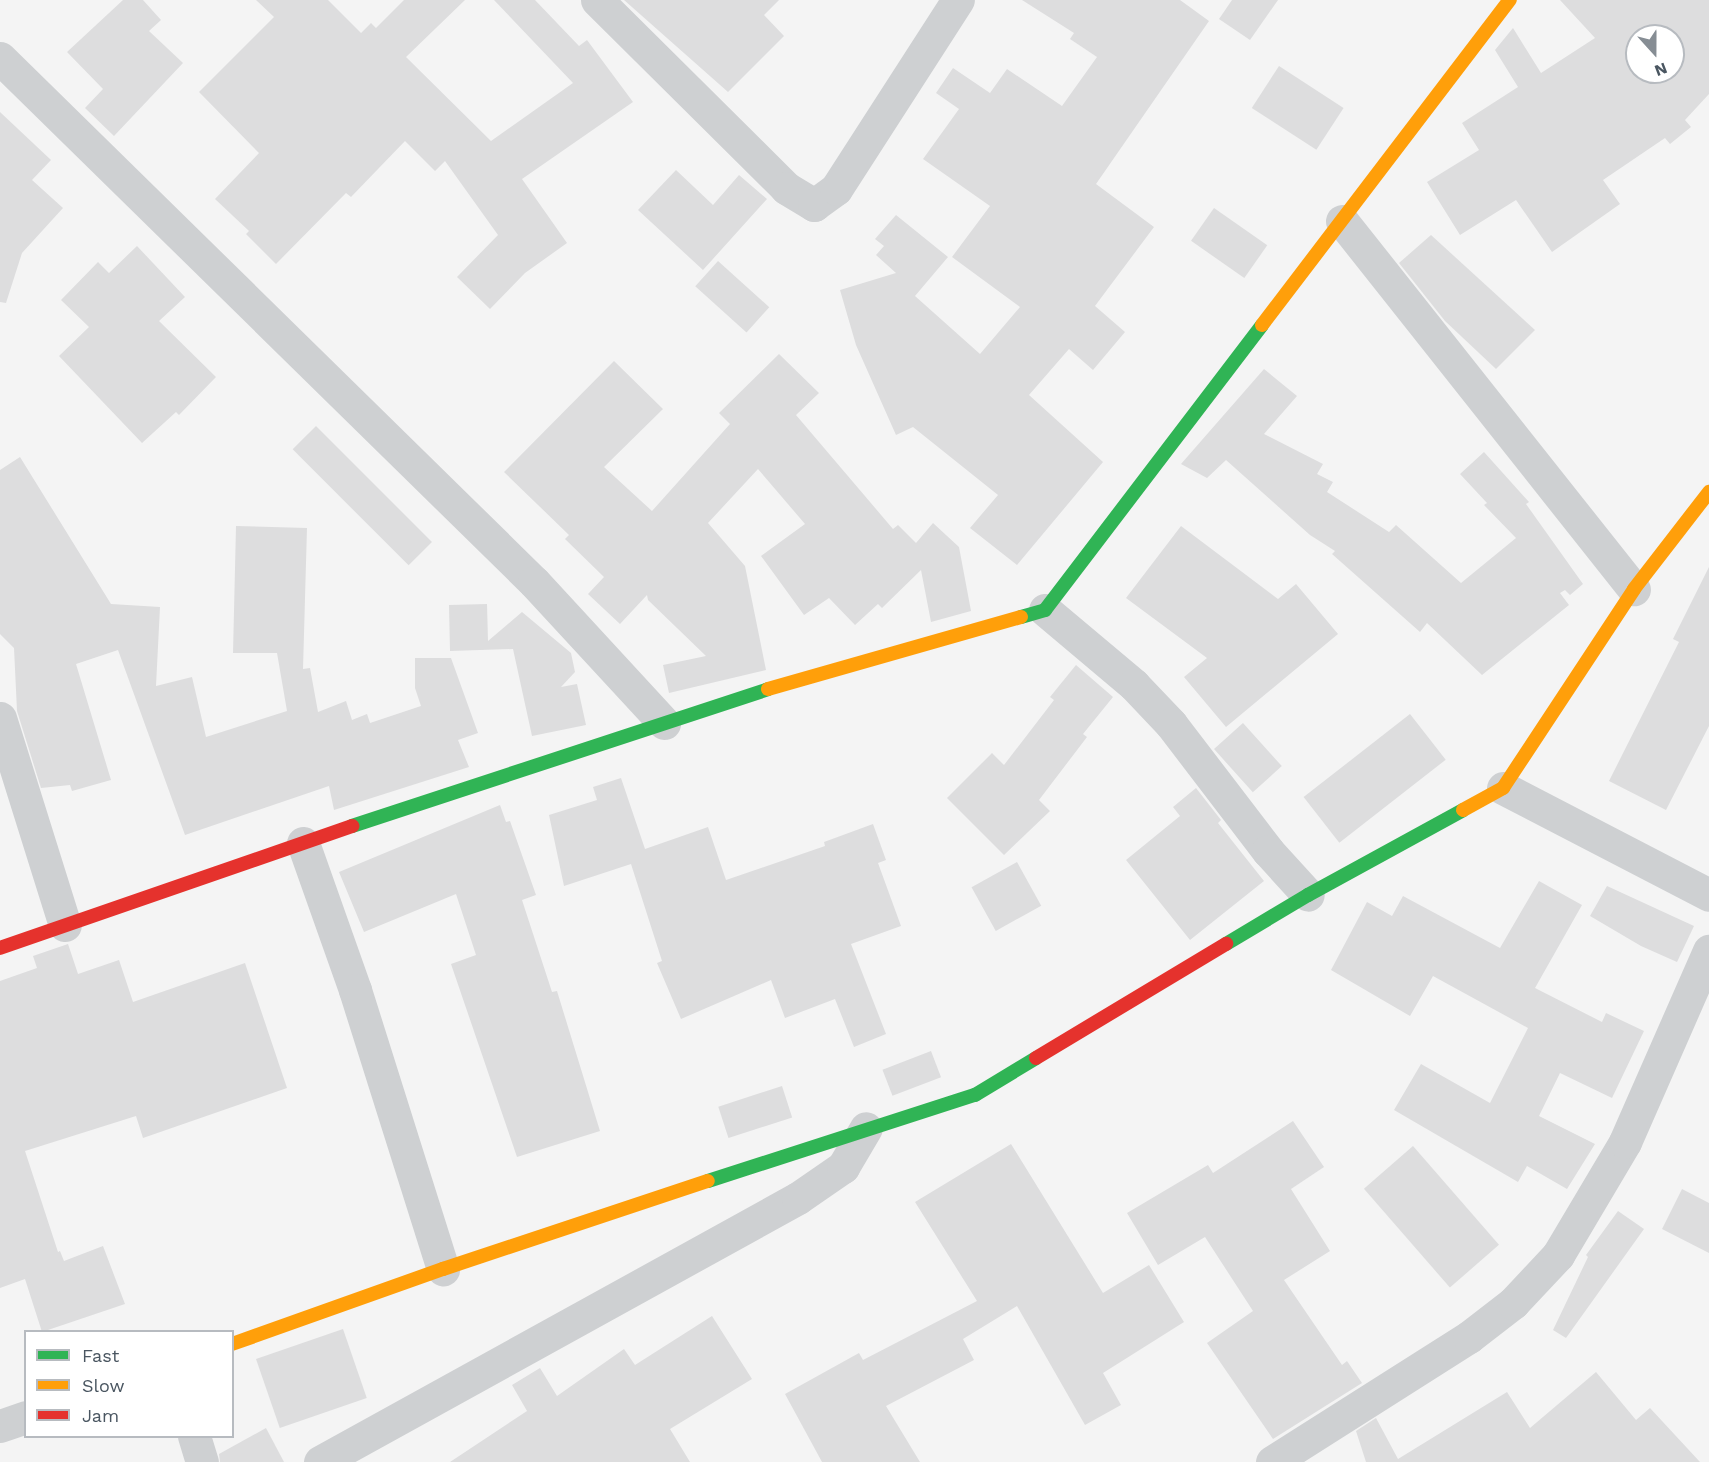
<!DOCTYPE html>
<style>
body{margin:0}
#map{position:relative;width:1709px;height:1462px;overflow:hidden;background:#f4f4f4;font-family:"Work Sans",sans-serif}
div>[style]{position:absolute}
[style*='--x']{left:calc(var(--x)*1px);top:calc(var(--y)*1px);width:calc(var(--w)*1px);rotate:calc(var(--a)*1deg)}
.building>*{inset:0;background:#ddddde;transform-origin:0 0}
.street>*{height:33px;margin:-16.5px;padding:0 16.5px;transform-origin:16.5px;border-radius:16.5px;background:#ced0d2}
.fast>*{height:14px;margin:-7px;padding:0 7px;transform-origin:7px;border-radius:7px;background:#30b455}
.slow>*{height:14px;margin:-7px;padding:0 7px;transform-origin:7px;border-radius:7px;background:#ff9f0a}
.jam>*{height:14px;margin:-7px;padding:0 7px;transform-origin:7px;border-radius:7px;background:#e5322d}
span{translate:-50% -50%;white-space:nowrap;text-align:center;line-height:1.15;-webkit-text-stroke:5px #fff;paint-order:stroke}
.legend{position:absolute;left:24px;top:1330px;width:210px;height:108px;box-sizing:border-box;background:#fff;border:2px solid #b7bbc0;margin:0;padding:8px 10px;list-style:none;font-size:18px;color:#4a5661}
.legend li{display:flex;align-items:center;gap:12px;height:30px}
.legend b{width:30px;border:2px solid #b7bbc0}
.north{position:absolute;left:1625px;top:24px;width:60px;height:60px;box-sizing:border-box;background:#fff;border:2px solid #b7bbc0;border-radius:50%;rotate:159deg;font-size:16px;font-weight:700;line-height:24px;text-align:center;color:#4a5661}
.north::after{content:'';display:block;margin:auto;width:21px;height:27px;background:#868d94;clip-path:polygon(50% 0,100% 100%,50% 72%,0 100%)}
</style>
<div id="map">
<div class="building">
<div style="clip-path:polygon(123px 0,143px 0,161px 20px,149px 31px,183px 63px,114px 136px,85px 108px,103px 89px,67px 52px)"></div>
<div style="clip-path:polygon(256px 0,328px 0,361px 33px,371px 23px,376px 28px,404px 0,465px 0,406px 57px,491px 141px,573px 83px,494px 0,535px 0,579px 46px,587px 40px,633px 102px,522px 179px,567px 243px,525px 273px,490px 309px,457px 277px,498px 235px,445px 161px,435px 171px,405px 141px,351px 197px,346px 193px,276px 264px,246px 234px,249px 231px,215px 199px,259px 153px,199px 92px,274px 17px)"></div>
<div style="clip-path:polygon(624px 0,779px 0,764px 15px,784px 36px,728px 92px)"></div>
<div style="clip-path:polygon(1022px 0,1180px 0,1209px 21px,1096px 184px,1154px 227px,1095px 306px,1125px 332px,1093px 370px,1069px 349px,1029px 395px,1103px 462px,1017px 565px,970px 528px,998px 495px,913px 427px,896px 435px,856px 345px,840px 290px,896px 273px,876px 255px,884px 246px,875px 239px,896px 215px,948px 257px,915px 296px,980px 354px,1020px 307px,952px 257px,990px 206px,923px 159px,959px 109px,936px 93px,953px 68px,990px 93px,1007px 69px,1062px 106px,1097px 57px,1070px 39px,1074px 33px)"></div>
<div style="clip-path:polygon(1232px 0,1278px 0,1250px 40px,1219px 19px)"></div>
<div style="clip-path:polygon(evenodd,1560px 0,1709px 0,1709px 94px,1685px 120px,1691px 127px,1670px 144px,1665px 138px,1603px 180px,1620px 204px,1552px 252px,1516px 200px,1460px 235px,1427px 182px,1479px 150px,1462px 123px,1518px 87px,1495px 50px,1513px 28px,1541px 73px,1595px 38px,1560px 0,1637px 36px,1673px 36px,1673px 72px,1637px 72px,1637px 36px)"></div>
<div style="left:1279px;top:66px;width:77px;height:50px;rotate:33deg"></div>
<div style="clip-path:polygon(0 112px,51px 160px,32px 180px,63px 208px,22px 253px,6px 303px,0 302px)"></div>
<div style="clip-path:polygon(676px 170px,713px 205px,739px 175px,767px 199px,703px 270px,638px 210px)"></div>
<div style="left:1214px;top:208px;width:65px;height:40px;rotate:35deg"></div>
<div style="clip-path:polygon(1431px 235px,1535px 330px,1496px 369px,1445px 321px,1399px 263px)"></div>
<div style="clip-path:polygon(137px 246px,185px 297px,159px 321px,216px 377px,179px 415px,176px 412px,142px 443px,59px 356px,89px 327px,61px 300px,98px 262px,109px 273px)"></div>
<div style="left:718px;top:261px;width:69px;height:34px;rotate:42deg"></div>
<div style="clip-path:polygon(779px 354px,819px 393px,796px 415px,893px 529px,898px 525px,916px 543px,933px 523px,959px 547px,971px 611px,931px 622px,921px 570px,882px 608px,878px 604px,855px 625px,829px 598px,804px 615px,761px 556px,805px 524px,758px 469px,708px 523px,745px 566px,766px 670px,669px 693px,663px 665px,706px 656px,648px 600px,647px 595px,620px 624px,588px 594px,604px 577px,565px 539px,569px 535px,504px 472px,614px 361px,663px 409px,604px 467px,652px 511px,730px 424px,719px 413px)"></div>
<div style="clip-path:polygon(1264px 369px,1297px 396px,1264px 434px,1323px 464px,1317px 474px,1333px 482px,1327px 492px,1389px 532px,1396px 525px,1461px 583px,1516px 538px,1484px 505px,1487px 503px,1460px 474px,1484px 452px,1529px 502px,1526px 504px,1583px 584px,1570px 595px,1565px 590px,1560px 593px,1569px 605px,1482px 675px,1427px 623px,1420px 632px,1332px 554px,1335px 551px,1310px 535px,1226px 460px,1207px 478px,1181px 464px)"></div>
<div style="left:316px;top:426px;width:164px;height:33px;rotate:45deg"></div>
<div style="clip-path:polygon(20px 457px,111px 604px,160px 607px,156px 686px,192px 677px,206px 737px,287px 711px,277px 653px,233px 653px,236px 526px,307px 528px,303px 669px,310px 668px,318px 712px,346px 701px,352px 720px,367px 714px,370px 723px,421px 706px,415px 688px,415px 658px,451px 658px,478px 733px,458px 740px,469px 767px,334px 810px,329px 786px,185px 835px,118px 650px,76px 664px,111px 780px,72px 791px,70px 785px,41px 788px,17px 711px,14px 648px,0 634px,0 470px)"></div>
<div style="clip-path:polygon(1181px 526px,1278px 599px,1296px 584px,1338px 634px,1226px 727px,1184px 677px,1207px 658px,1126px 598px)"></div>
<div style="clip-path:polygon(1709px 567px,1709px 726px,1666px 810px,1609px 781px,1679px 642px,1673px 639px)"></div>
<div style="clip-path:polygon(487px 604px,488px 641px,522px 612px,571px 653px,575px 672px,561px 687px,577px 684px,586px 725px,532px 736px,513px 649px,450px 651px,449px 605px)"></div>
<div style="clip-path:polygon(1076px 665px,1113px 697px,1083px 734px,1087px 737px,1039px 800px,1050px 811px,1004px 855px,947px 798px,992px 753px,1004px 765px,1054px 700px,1050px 697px)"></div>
<div style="left:1410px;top:714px;width:58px;height:135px;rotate:52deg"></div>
<div style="left:1243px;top:723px;width:58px;height:39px;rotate:48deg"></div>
<div style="clip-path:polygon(621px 778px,645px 849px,708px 827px,726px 880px,825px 846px,824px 842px,873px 824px,886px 860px,878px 863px,901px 926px,851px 944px,886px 1034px,854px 1047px,835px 999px,785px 1018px,771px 980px,681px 1019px,657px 963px,662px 961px,631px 864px,564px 886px,549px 815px,597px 800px,593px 787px)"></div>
<div style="clip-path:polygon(1196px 788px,1221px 820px,1218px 823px,1264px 881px,1190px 940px,1126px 860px,1180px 816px,1173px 807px)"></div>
<div style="clip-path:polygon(500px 805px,506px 822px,510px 821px,536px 895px,522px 900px,552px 992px,557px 991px,600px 1131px,517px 1157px,451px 964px,476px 955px,456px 894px,364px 932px,339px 872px)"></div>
<div style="left:1017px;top:862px;width:50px;height:52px;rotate:61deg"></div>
<div style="clip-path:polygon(1539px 881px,1582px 905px,1535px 988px,1602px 1022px,1606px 1013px,1644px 1031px,1612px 1098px,1560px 1073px,1539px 1116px,1595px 1144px,1567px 1189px,1527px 1166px,1518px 1182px,1394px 1110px,1421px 1064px,1490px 1103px,1528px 1028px,1433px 976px,1410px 1016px,1331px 970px,1367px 902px,1392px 916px,1403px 896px,1500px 948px)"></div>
<div style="clip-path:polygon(1607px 886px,1694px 926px,1677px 962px,1641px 946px,1590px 916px)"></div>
<div style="clip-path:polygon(68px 944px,78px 974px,119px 960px,133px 1002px,245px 963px,287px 1088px,143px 1138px,136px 1116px,25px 1151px,58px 1252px,60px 1251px,64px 1261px,103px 1246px,125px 1304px,42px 1332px,25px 1279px,0 1288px,0 981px,37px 968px,33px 956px)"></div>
<div style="left:931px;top:1051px;width:28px;height:52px;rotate:69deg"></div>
<div style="left:782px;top:1086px;width:33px;height:67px;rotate:72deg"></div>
<div style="clip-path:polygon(1293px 1121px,1324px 1167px,1291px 1189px,1330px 1251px,1284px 1280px,1342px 1365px,1347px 1361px,1362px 1383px,1273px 1439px,1207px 1343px,1253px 1311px,1205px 1237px,1158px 1265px,1127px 1213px,1208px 1165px,1213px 1173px)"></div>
<div style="clip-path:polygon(1011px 1144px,1103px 1293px,1149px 1265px,1184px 1322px,1103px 1373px,1121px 1405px,1085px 1425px,1017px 1306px,963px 1339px,974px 1360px,886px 1406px,920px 1462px,822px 1462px,785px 1394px,859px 1353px,863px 1360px,977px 1301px,915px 1202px)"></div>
<div style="left:1413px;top:1146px;width:131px;height:65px;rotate:49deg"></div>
<div style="clip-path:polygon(1682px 1189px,1709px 1203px,1709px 1253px,1662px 1229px)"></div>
<div style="clip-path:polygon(1618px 1211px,1644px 1229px,1566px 1338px,1553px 1330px,1588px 1257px,1586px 1255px)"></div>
<div style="clip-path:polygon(712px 1316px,752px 1379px,670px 1429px,690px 1462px,450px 1462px,527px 1411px,512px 1385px,540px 1368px,557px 1396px,624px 1349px,635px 1365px)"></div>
<div style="left:343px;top:1329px;width:73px;height:92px;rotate:71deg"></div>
<div style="clip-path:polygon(1596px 1372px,1636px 1420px,1650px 1408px,1700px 1462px,1366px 1462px,1356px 1431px,1376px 1418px,1398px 1459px,1507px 1392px,1530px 1428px)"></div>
<div style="clip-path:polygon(266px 1428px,284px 1462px,220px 1462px,219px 1454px)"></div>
</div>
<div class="street">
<div style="--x:597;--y:0;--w:267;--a:44.8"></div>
<div style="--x:786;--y:188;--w:33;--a:31"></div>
<div style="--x:814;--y:205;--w:27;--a:-36"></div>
<div style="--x:836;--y:189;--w:225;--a:-57.2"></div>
<div style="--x:0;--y:58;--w:748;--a:44.46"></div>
<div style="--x:534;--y:582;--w:192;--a:47.3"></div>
<div style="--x:1342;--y:221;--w:470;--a:51.6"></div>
<div style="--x:1045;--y:610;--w:116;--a:40.1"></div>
<div style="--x:1134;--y:685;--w:54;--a:46.5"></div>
<div style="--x:1171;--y:724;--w:160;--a:52.6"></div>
<div style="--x:1268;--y:851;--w:59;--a:47.7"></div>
<div style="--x:0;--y:718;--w:217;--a:72.6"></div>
<div style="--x:1503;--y:788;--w:232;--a:27.4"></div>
<div style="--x:303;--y:843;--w:156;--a:70.5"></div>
<div style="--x:355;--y:990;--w:293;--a:72.5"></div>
<div style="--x:0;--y:1426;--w:28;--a:-19"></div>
<div style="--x:194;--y:1436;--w:27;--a:73"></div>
<div style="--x:320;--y:1462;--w:546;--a:-28.91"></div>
<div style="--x:798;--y:1198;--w:55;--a:-34.6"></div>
<div style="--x:843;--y:1167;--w:45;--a:-59.5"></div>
<div style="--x:1272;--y:1462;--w:233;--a:-32.4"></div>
<div style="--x:1469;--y:1337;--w:56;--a:-37.7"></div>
<div style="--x:1513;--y:1303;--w:66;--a:-46.8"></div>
<div style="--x:1558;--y:1255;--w:131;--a:-59.3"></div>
<div style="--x:1625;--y:1142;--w:209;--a:-66.3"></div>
</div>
<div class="fast">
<div style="--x:1021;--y:617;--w:25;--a:-16"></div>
<div style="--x:1045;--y:610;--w:358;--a:-52.7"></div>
<div style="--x:352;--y:826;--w:438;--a:-18.2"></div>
<div style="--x:1226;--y:944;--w:96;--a:-30.9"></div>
<div style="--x:1308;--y:895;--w:177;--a:-28.7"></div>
<div style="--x:708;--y:1181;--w:281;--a:-17.9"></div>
<div style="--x:975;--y:1095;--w:71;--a:-31.2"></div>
</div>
<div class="slow">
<div style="--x:1262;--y:325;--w:409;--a:-52.7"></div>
<div style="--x:768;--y:689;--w:263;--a:-15.9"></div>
<div style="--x:1463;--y:810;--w:46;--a:-28.8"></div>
<div style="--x:1503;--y:788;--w:238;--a:-56.6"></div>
<div style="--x:1634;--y:589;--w:123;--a:-52.3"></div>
<div style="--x:232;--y:1344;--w:224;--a:-19.6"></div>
<div style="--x:443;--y:1269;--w:279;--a:-18.4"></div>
</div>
<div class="jam">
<div style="--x:0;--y:948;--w:373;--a:-19.1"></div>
<div style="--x:1036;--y:1058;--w:222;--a:-31"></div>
</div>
<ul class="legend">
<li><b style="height:8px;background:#30b455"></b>Fast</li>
<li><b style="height:8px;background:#ff9f0a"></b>Slow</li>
<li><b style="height:8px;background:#e5322d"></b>Jam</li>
</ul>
<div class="north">N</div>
</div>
